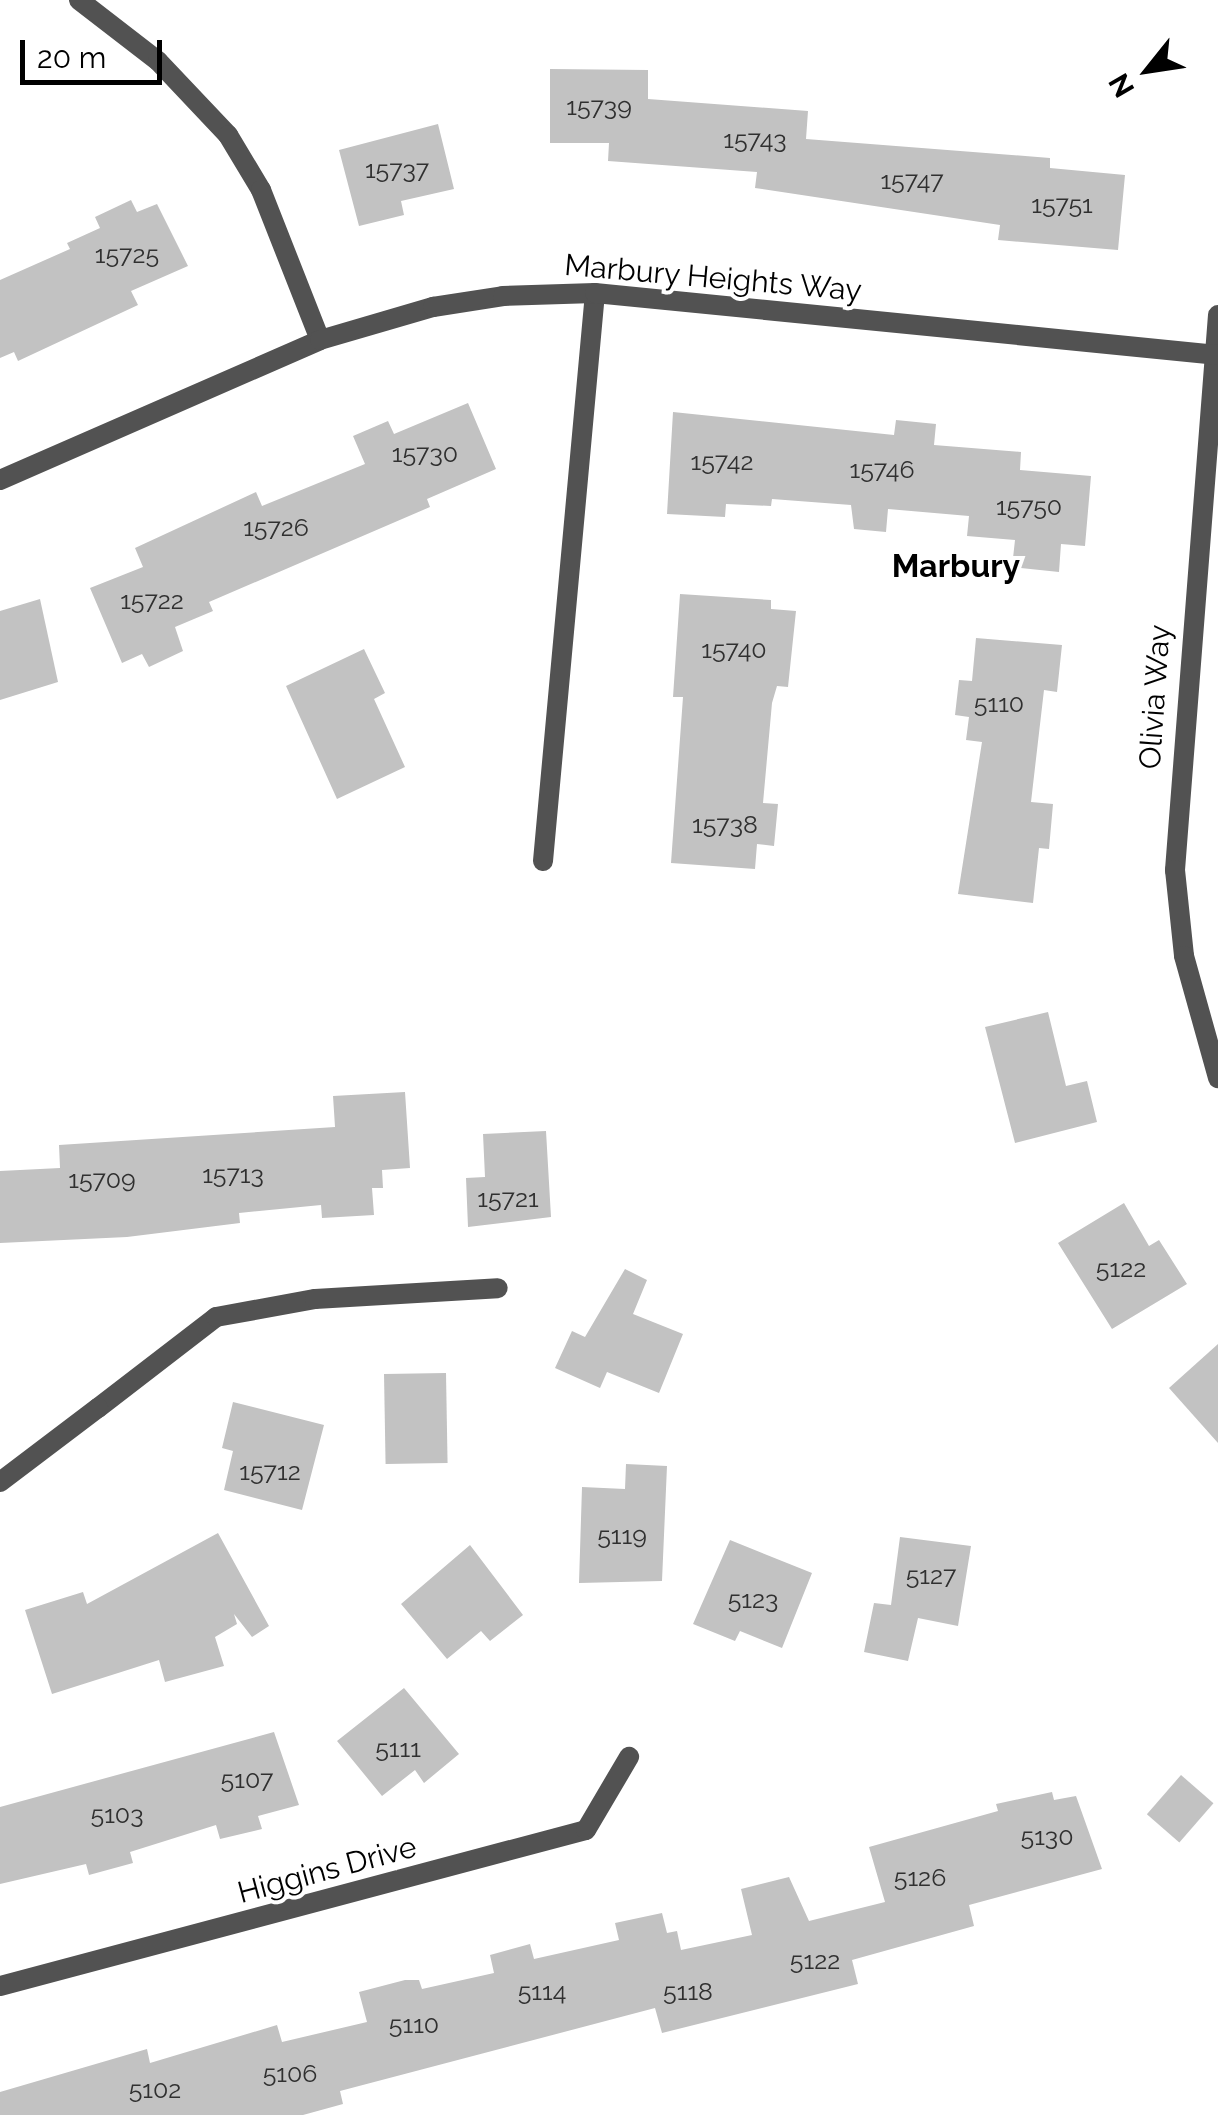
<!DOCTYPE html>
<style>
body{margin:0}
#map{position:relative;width:1218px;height:2115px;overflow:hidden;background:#fff;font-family:Raleway,sans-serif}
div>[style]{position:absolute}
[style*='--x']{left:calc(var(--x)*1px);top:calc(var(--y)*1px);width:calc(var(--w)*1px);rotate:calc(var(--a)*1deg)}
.building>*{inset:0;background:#c2c2c2;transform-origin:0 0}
.lane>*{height:20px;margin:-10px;padding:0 10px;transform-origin:10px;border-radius:10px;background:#525252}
.street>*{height:20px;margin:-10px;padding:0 10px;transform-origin:10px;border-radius:10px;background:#525252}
span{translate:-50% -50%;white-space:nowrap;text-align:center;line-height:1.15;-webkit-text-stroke:8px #fff;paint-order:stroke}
.number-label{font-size:25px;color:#303030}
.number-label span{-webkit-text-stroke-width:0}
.street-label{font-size:30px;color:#000}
.neighbourhood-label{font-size:32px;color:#000;font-weight:700}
.north{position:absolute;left:1098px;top:20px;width:100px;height:100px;-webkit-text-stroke:8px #fff;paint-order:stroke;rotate:240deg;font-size:28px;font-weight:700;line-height:40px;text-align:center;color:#000}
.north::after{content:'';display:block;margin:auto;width:35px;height:45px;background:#000;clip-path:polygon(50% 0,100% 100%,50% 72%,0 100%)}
.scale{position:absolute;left:20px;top:40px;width:142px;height:45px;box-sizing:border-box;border:5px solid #000;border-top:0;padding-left:12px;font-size:30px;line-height:35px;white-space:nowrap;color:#000;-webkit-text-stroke:8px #fff;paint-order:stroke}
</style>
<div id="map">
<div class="building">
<div style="clip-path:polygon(550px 69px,648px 70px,648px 99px,808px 111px,806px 139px,1050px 158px,1050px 168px,1125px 175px,1118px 250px,998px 240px,1000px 225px,755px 188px,757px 172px,608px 161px,609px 143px,550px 143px)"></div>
<div style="clip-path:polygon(438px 124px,454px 189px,401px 201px,404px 215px,359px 226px,339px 150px)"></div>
<div style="clip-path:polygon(131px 200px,137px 212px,157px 204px,188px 266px,131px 291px,138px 305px,18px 361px,14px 352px,0 358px,0 280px,70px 249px,67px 243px,100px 228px,95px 217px)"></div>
<div style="clip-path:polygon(468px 403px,496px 469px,427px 499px,430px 507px,209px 602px,213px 611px,175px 627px,183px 651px,149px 667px,142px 654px,122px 663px,90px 588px,143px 567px,135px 548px,256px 492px,262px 506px,365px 464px,353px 436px,388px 421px,394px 434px)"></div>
<div style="clip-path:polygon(673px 412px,894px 435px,896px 420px,936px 424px,934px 445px,1021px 452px,1020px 470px,1091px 476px,1085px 546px,1061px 544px,1059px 572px,1012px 567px,1015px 540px,967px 536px,969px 516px,888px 509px,886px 532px,854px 529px,851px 505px,772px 499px,771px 506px,726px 504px,725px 517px,667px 514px)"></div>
<div style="clip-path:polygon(680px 594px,771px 600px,771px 609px,796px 611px,788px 687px,777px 686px,772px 703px,763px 803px,778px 804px,774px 846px,757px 844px,755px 869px,671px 863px,683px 697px,673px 697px)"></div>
<div style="clip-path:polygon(40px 599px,58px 682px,0 700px,0 611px)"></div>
<div style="clip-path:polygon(976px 638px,1062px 645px,1057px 692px,1044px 690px,1031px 802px,1053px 804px,1049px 849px,1039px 848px,1033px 903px,958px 894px,982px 742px,966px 740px,969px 717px,955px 715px,959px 680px,972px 681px)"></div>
<div style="clip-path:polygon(364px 649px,385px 693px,374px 699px,405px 767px,337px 799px,286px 686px)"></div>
<div style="clip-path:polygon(1048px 1012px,1066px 1086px,1087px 1081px,1097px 1122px,1015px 1143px,985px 1027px)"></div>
<div style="clip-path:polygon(405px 1092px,410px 1168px,382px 1170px,383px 1188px,372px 1188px,374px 1215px,322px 1218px,321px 1205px,239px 1213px,240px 1223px,127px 1237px,0 1243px,0 1171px,60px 1168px,59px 1145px,335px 1127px,333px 1096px)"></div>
<div style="clip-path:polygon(546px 1131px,551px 1217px,468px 1227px,466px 1178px,485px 1177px,483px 1134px)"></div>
<div style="clip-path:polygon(1124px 1203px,1149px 1246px,1159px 1240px,1187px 1284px,1112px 1329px,1058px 1243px)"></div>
<div style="clip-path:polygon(625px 1269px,647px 1280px,633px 1314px,683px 1334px,659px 1393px,607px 1372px,600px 1388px,555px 1368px,572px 1331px,585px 1337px)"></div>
<div style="clip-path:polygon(1218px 1344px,1218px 1443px,1169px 1388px)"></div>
<div style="left:446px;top:1373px;width:90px;height:62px;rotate:89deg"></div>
<div style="clip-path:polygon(233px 1402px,324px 1425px,302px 1510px,224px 1490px,233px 1451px,222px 1448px)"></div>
<div style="clip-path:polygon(626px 1464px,667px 1466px,662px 1581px,579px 1583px,582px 1487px,625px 1489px)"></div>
<div style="clip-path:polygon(218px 1533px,269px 1626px,252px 1637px,234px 1614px,237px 1624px,215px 1637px,224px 1666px,165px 1682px,159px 1660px,52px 1694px,25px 1610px,83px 1592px,87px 1604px)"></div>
<div style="clip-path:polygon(900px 1537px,971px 1546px,958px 1626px,918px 1618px,908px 1661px,864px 1652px,874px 1603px,891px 1605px)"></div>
<div style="clip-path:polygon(730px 1540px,812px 1573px,782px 1648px,740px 1631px,735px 1641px,693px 1624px)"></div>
<div style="clip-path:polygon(470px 1545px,523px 1615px,490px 1641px,481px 1631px,447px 1659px,401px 1604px)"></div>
<div style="clip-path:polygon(404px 1688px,459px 1754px,424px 1783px,415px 1770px,382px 1796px,337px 1741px)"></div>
<div style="clip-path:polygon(274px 1732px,299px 1805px,258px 1816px,262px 1829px,220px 1839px,216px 1825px,130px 1852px,133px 1863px,89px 1875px,86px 1864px,0 1884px,0 1807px)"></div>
<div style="left:1181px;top:1775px;width:43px;height:52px;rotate:41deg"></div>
<div style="clip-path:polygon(1052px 1792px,1054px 1800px,1076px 1796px,1102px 1869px,969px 1905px,974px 1926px,852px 1960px,858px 1984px,662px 2033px,655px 2008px,340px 2091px,343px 2104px,303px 2115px,0 2115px,0 2092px,147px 2049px,150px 2063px,277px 2025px,282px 2042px,367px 2022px,359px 1992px,405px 1980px,419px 1980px,422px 1989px,494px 1973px,490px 1955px,530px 1944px,534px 1959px,619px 1940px,615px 1923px,662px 1913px,667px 1933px,677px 1931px,681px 1950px,752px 1935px,741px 1889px,789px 1877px,809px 1921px,885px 1902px,869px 1847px,998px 1811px,996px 1804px)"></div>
</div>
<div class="lane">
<div style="--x:79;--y:0;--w:100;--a:37.7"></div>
<div style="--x:158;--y:61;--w:102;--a:46.6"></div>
<div style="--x:228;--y:135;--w:64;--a:59"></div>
<div style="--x:261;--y:190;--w:161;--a:68.5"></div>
<div style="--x:543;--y:861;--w:570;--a:-84.77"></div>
<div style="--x:98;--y:1408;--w:149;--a:-37.6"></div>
<div style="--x:216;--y:1317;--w:101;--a:-10.3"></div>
<div style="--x:315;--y:1299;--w:183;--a:-3.4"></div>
</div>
<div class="street">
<div style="--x:1218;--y:315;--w:557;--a:94.43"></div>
<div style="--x:1175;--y:870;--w:86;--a:84"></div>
<div style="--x:1184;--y:956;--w:127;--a:74.4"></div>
<div style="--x:0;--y:480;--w:349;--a:-23.6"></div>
<div style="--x:320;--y:340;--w:118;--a:-16.3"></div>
<div style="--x:433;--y:307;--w:71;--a:-8.9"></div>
<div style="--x:503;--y:296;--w:92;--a:-1.9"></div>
<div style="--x:595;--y:293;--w:626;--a:5.68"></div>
<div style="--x:0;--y:1482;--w:123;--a:-37.1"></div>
<div style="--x:0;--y:1986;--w:606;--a:-14.91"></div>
<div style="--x:586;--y:1830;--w:85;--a:-59.5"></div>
</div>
<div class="number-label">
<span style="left:599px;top:106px">15739</span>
<span style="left:755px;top:139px">15743</span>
<span style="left:397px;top:169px">15737</span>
<span style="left:912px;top:180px">15747</span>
<span style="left:1062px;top:204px">15751</span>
<span style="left:127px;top:254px">15725</span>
<span style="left:425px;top:453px">15730</span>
<span style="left:722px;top:461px">15742</span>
<span style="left:882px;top:469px">15746</span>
<span style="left:1029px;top:506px">15750</span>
<span style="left:276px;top:527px">15726</span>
<span style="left:152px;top:600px">15722</span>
<span style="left:734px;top:649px">15740</span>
<span style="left:999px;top:703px">5110</span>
<span style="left:725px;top:824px">15738</span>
<span style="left:233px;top:1174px">15713</span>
<span style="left:102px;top:1179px">15709</span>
<span style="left:508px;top:1198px">15721</span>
<span style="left:1121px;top:1268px">5122</span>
<span style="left:270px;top:1471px">15712</span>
<span style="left:622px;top:1535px">5119</span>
<span style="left:931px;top:1575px">5127</span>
<span style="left:753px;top:1599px">5123</span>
<span style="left:398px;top:1748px">5111</span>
<span style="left:247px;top:1779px">5107</span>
<span style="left:117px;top:1814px">5103</span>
<span style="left:1047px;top:1836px">5130</span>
<span style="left:920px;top:1877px">5126</span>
<span style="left:815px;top:1960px">5122</span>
<span style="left:542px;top:1991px">5114</span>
<span style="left:688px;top:1991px">5118</span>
<span style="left:414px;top:2024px">5110</span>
<span style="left:290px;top:2073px">5106</span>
<span style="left:155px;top:2089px">5102</span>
</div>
<div class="street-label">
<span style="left:713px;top:278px;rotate:5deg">Marbury Heights Way</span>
<span style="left:1155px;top:697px;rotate:-86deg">Olivia Way</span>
<span style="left:327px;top:1870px;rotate:-15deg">Higgins Drive</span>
</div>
<div class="neighbourhood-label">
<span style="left:956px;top:566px">Marbury</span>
</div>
<div class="north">N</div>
<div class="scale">20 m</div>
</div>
